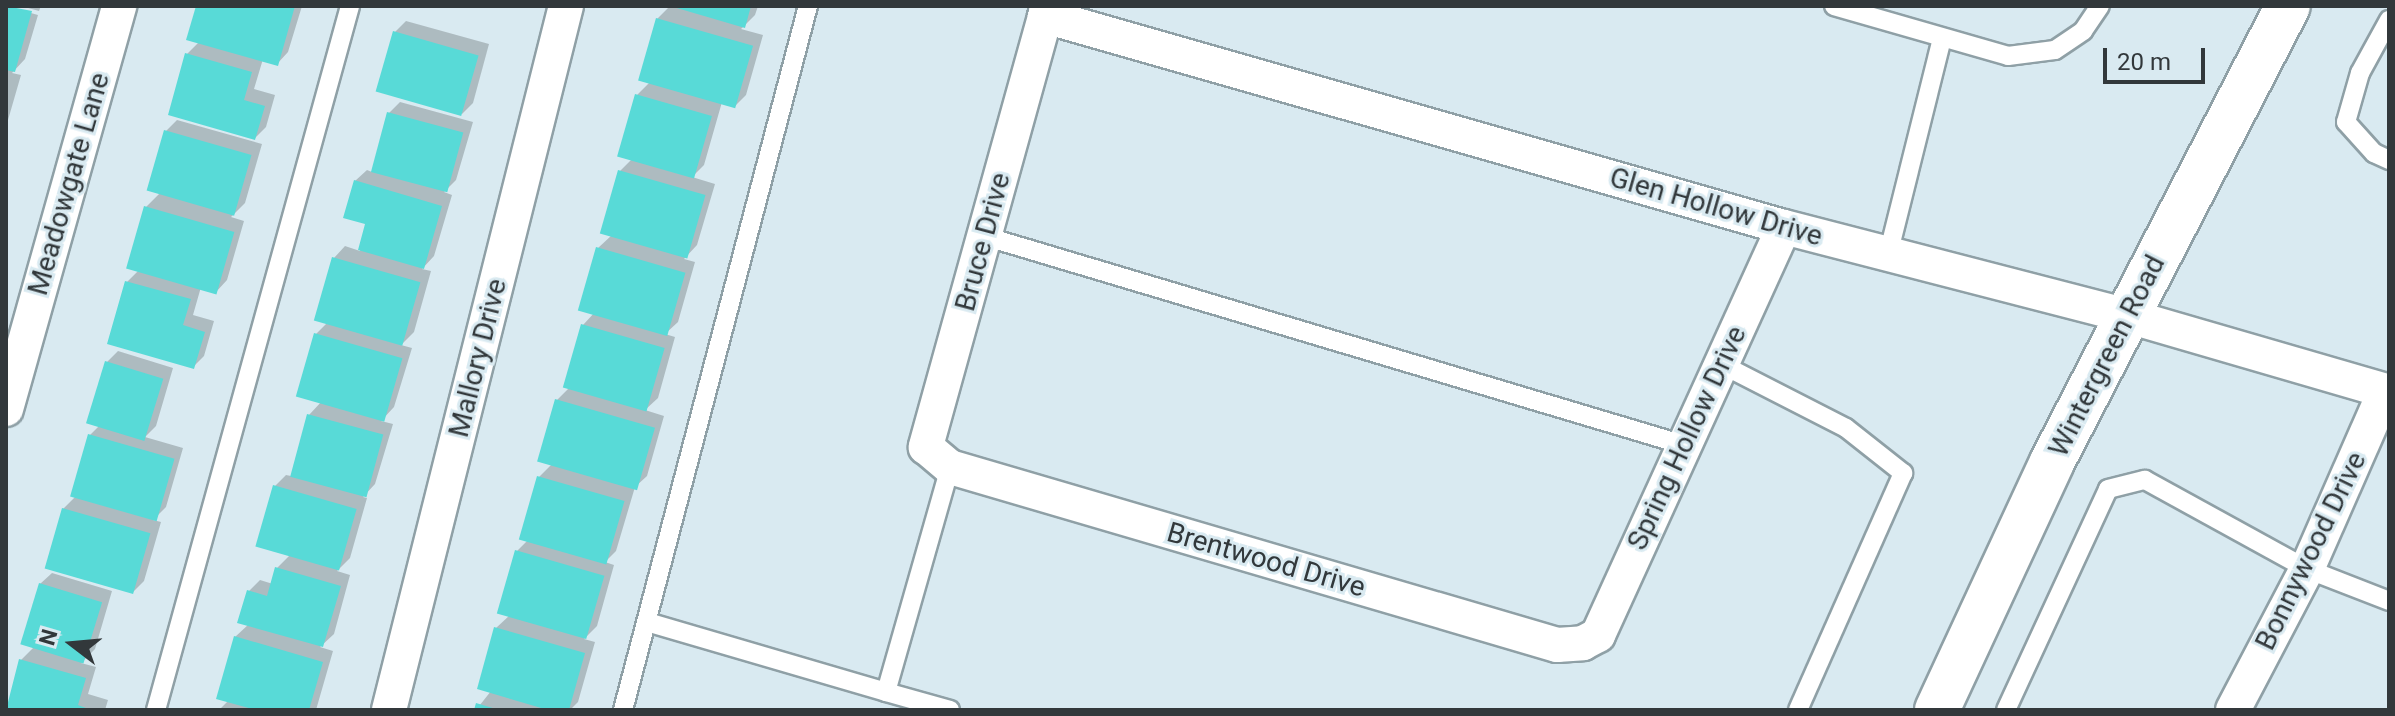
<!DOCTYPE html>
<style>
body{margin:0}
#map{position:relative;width:2395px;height:716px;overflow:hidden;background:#d9eaf1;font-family:Roboto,sans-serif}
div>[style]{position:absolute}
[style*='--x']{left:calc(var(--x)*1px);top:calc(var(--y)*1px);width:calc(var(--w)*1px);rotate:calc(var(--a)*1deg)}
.shadow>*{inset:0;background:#0003}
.building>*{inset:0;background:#58dad7;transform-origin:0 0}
.roads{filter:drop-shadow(2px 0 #8fa0a6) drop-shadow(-2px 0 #8fa0a6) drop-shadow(0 2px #8fa0a6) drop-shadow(0 -2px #8fa0a6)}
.lane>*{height:18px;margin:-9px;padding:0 9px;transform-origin:9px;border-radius:9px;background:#fff}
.street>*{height:34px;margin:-17px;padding:0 17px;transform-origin:17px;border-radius:17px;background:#fff}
.secondary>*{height:44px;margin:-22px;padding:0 22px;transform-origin:22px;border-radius:22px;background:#fff}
span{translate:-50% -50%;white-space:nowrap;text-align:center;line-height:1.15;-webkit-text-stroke:6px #d9eaf1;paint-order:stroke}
.street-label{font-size:28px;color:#32383b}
.frame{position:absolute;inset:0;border:8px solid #32383b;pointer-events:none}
.north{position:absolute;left:32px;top:604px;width:80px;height:80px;-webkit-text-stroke:6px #d9eaf1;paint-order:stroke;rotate:286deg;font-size:22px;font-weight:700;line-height:32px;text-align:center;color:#32383b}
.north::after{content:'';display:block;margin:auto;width:28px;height:36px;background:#32383b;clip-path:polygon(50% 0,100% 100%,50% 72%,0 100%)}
.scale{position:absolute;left:2103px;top:48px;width:102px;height:36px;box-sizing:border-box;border:4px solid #32383b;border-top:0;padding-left:10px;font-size:24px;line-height:28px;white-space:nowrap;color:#32383b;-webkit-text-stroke:6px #d9eaf1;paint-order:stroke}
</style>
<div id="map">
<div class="shadow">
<div style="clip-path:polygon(6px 6px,38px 15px,25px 59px,12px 73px,21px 75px,6px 127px)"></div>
<div style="clip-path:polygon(21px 6px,41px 6px,39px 11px)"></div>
<div style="clip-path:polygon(198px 6px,302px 6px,288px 52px,277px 64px,263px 59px,254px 89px,275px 95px,266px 127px,255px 138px,187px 54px,200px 41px)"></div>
<div style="clip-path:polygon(670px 6px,758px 6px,755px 15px,741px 29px,763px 35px,746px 95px,735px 106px,722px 102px,704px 165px,692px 177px,715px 184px,697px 245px,684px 259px,695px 262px,678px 322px,665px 334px,675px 337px,658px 398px,645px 410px,664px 416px,647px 476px,635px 487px,616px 551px,605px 562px,614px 565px,597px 626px,584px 639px,595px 642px,578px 702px,570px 710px,476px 710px,491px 691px,496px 628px,510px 615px,517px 551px,528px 540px,539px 477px,553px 463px,540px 459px,557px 400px,570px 387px,583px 325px,595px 312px,598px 248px,612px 235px,620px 171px,633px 158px,637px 95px,650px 82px,657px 19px)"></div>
<div style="clip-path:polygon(406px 21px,489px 44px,473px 103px,462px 114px,395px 32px)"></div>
<div style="clip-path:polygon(400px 102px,473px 122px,456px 180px,444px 192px,452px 195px,434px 256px,422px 269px,431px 271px,414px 332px,401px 345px,412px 348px,394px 407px,381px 421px,393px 424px,375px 484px,363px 497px,367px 498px,350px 558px,337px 571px,350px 575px,334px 634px,320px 647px,333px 651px,316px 710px,219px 710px,229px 700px,235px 637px,249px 624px,249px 591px,260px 580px,273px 584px,277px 568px,290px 555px,275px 486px,286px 475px,291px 476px,309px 415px,322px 401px,316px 334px,328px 322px,334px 258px,345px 246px,360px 251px,368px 223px,355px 181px,367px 170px,372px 172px,389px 113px)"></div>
<div style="clip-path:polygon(177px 120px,262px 144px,245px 203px,231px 217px,244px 221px,227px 280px,216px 292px,201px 287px,193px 315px,214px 321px,204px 356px,193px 367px,127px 282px,139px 270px,146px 207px,160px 193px,166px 131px)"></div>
<div style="clip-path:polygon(118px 351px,173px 368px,156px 426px,145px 437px,183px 448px,166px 507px,153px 520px,161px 522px,144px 581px,133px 592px,63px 509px,77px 495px,90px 435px,101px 424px,107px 362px)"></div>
<div style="clip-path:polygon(52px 573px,112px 591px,95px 649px,81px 663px,96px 667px,88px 694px,108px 700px,105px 710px,7px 710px,21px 660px,35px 646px,40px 584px)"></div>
</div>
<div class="building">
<div style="clip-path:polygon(6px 6px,32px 11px,15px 72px,6px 70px)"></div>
<div style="clip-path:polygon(196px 6px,295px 6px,278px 66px,186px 40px)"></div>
<div style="clip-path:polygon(670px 6px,751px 6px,745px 28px)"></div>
<div style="left:656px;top:18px;width:101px;height:65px;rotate:16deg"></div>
<div style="left:393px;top:31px;width:89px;height:63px;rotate:16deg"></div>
<div style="clip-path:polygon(185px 53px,252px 72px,244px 100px,265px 106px,255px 140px,168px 115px)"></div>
<div style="left:635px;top:94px;width:80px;height:65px;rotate:16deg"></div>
<div style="left:387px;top:112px;width:79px;height:62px;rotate:15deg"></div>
<div style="left:164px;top:130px;width:91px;height:63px;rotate:16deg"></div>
<div style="left:618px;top:170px;width:91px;height:66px;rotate:16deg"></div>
<div style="clip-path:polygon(354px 180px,442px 206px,424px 269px,358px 250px,365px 224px,343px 218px)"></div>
<div style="left:144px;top:206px;width:94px;height:65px;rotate:16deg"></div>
<div style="left:596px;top:247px;width:93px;height:66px;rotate:16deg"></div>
<div style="left:332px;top:257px;width:92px;height:66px;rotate:16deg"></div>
<div style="clip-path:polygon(125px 281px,191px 299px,183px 325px,205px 332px,194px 369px,107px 344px)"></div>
<div style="left:581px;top:324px;width:87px;height:66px;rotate:16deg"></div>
<div style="left:314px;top:333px;width:92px;height:66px;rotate:16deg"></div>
<div style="left:105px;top:361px;width:61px;height:65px;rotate:17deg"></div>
<div style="left:555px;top:399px;width:104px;height:65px;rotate:16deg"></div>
<div style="left:307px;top:414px;width:79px;height:65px;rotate:15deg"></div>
<div style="left:88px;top:434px;width:90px;height:65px;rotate:16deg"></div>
<div style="left:537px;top:476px;width:91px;height:66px;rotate:16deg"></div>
<div style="left:273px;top:485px;width:87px;height:64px;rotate:16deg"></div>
<div style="left:62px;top:508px;width:92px;height:63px;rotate:16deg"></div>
<div style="left:515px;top:550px;width:93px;height:66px;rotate:16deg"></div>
<div style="clip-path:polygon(275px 567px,341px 586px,323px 647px,237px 623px,247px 590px,267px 596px)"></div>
<div style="left:39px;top:583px;width:66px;height:64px;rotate:17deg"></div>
<div style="clip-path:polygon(494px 627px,585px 653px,569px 710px,548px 710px,477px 689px)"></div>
<div style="clip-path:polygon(234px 636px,323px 662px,309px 710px,256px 710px,216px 699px)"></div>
<div style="clip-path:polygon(19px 659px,86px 678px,78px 705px,91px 710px,6px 710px)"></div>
<div style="clip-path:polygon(476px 703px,496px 709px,496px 710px,474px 710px)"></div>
</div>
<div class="roads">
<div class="lane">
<div style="--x:1834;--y:6;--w:181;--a:16"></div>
<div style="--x:2008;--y:56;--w:47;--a:-7.3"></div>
<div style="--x:2055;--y:50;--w:34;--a:-34"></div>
<div style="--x:2083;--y:31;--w:30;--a:-56"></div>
<div style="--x:2389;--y:20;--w:60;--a:118.7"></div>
<div style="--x:2360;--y:73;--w:51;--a:105.9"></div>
<div style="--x:2346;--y:122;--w:42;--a:47.9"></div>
<div style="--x:2374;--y:153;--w:17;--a:25"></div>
<div style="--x:984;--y:236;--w:731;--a:16.62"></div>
<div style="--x:1888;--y:255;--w:223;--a:-76"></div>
<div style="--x:1721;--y:364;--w:140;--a:27.1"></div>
<div style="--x:1846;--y:428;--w:73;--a:38.3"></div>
<div style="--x:1903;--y:473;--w:259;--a:113.9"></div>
<div style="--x:647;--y:622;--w:249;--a:16.3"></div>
<div style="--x:156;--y:710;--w:730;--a:-74.59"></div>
<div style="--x:623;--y:710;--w:728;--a:-75.28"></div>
<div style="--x:950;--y:710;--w:66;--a:-164.3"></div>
<div style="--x:886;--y:692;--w:234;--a:-74.1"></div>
<div style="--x:2006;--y:710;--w:243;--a:-65.2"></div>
<div style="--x:2108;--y:489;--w:38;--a:-14"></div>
<div style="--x:2145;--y:480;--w:185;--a:28.8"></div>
<div style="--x:2307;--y:569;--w:88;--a:21.3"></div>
</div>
<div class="street">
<div style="--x:1048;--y:6;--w:458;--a:105.5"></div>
<div style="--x:926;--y:447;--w:31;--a:40"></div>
<div style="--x:950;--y:467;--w:633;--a:16.34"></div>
<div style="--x:1557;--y:645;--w:26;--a:-4"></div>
<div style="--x:1583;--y:643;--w:17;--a:-28"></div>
<div style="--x:1598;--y:635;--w:448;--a:-65.5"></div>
<div style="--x:1045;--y:16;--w:769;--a:15.94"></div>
<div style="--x:1784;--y:227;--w:355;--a:14.5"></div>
<div style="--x:2128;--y:316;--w:272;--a:16.2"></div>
<div style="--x:6;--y:409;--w:419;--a:-74.3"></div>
<div style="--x:389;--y:710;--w:726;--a:-75.89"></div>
<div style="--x:2233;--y:710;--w:159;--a:-62.3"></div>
<div style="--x:2307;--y:569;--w:194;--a:-66.3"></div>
</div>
<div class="secondary">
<div style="--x:1937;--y:710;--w:273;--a:-65.1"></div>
<div style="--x:2052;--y:462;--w:513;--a:-62.64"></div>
</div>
</div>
<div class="street-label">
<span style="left:69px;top:184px;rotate:-74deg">Meadowgate Lane</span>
<span style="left:1716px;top:207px;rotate:16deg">Glen Hollow Drive</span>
<span style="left:983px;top:242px;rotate:-75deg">Bruce Drive</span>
<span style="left:2107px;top:356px;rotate:-63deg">Wintergreen Road</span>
<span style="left:478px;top:358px;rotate:-76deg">Mallory Drive</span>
<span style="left:1687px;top:438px;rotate:-65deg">Spring Hollow Drive</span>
<span style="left:2311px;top:551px;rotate:-64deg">Bonnywood Drive</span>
<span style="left:1266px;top:560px;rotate:16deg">Brentwood Drive</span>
</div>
<div class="frame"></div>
<div class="north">N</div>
<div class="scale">20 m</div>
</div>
